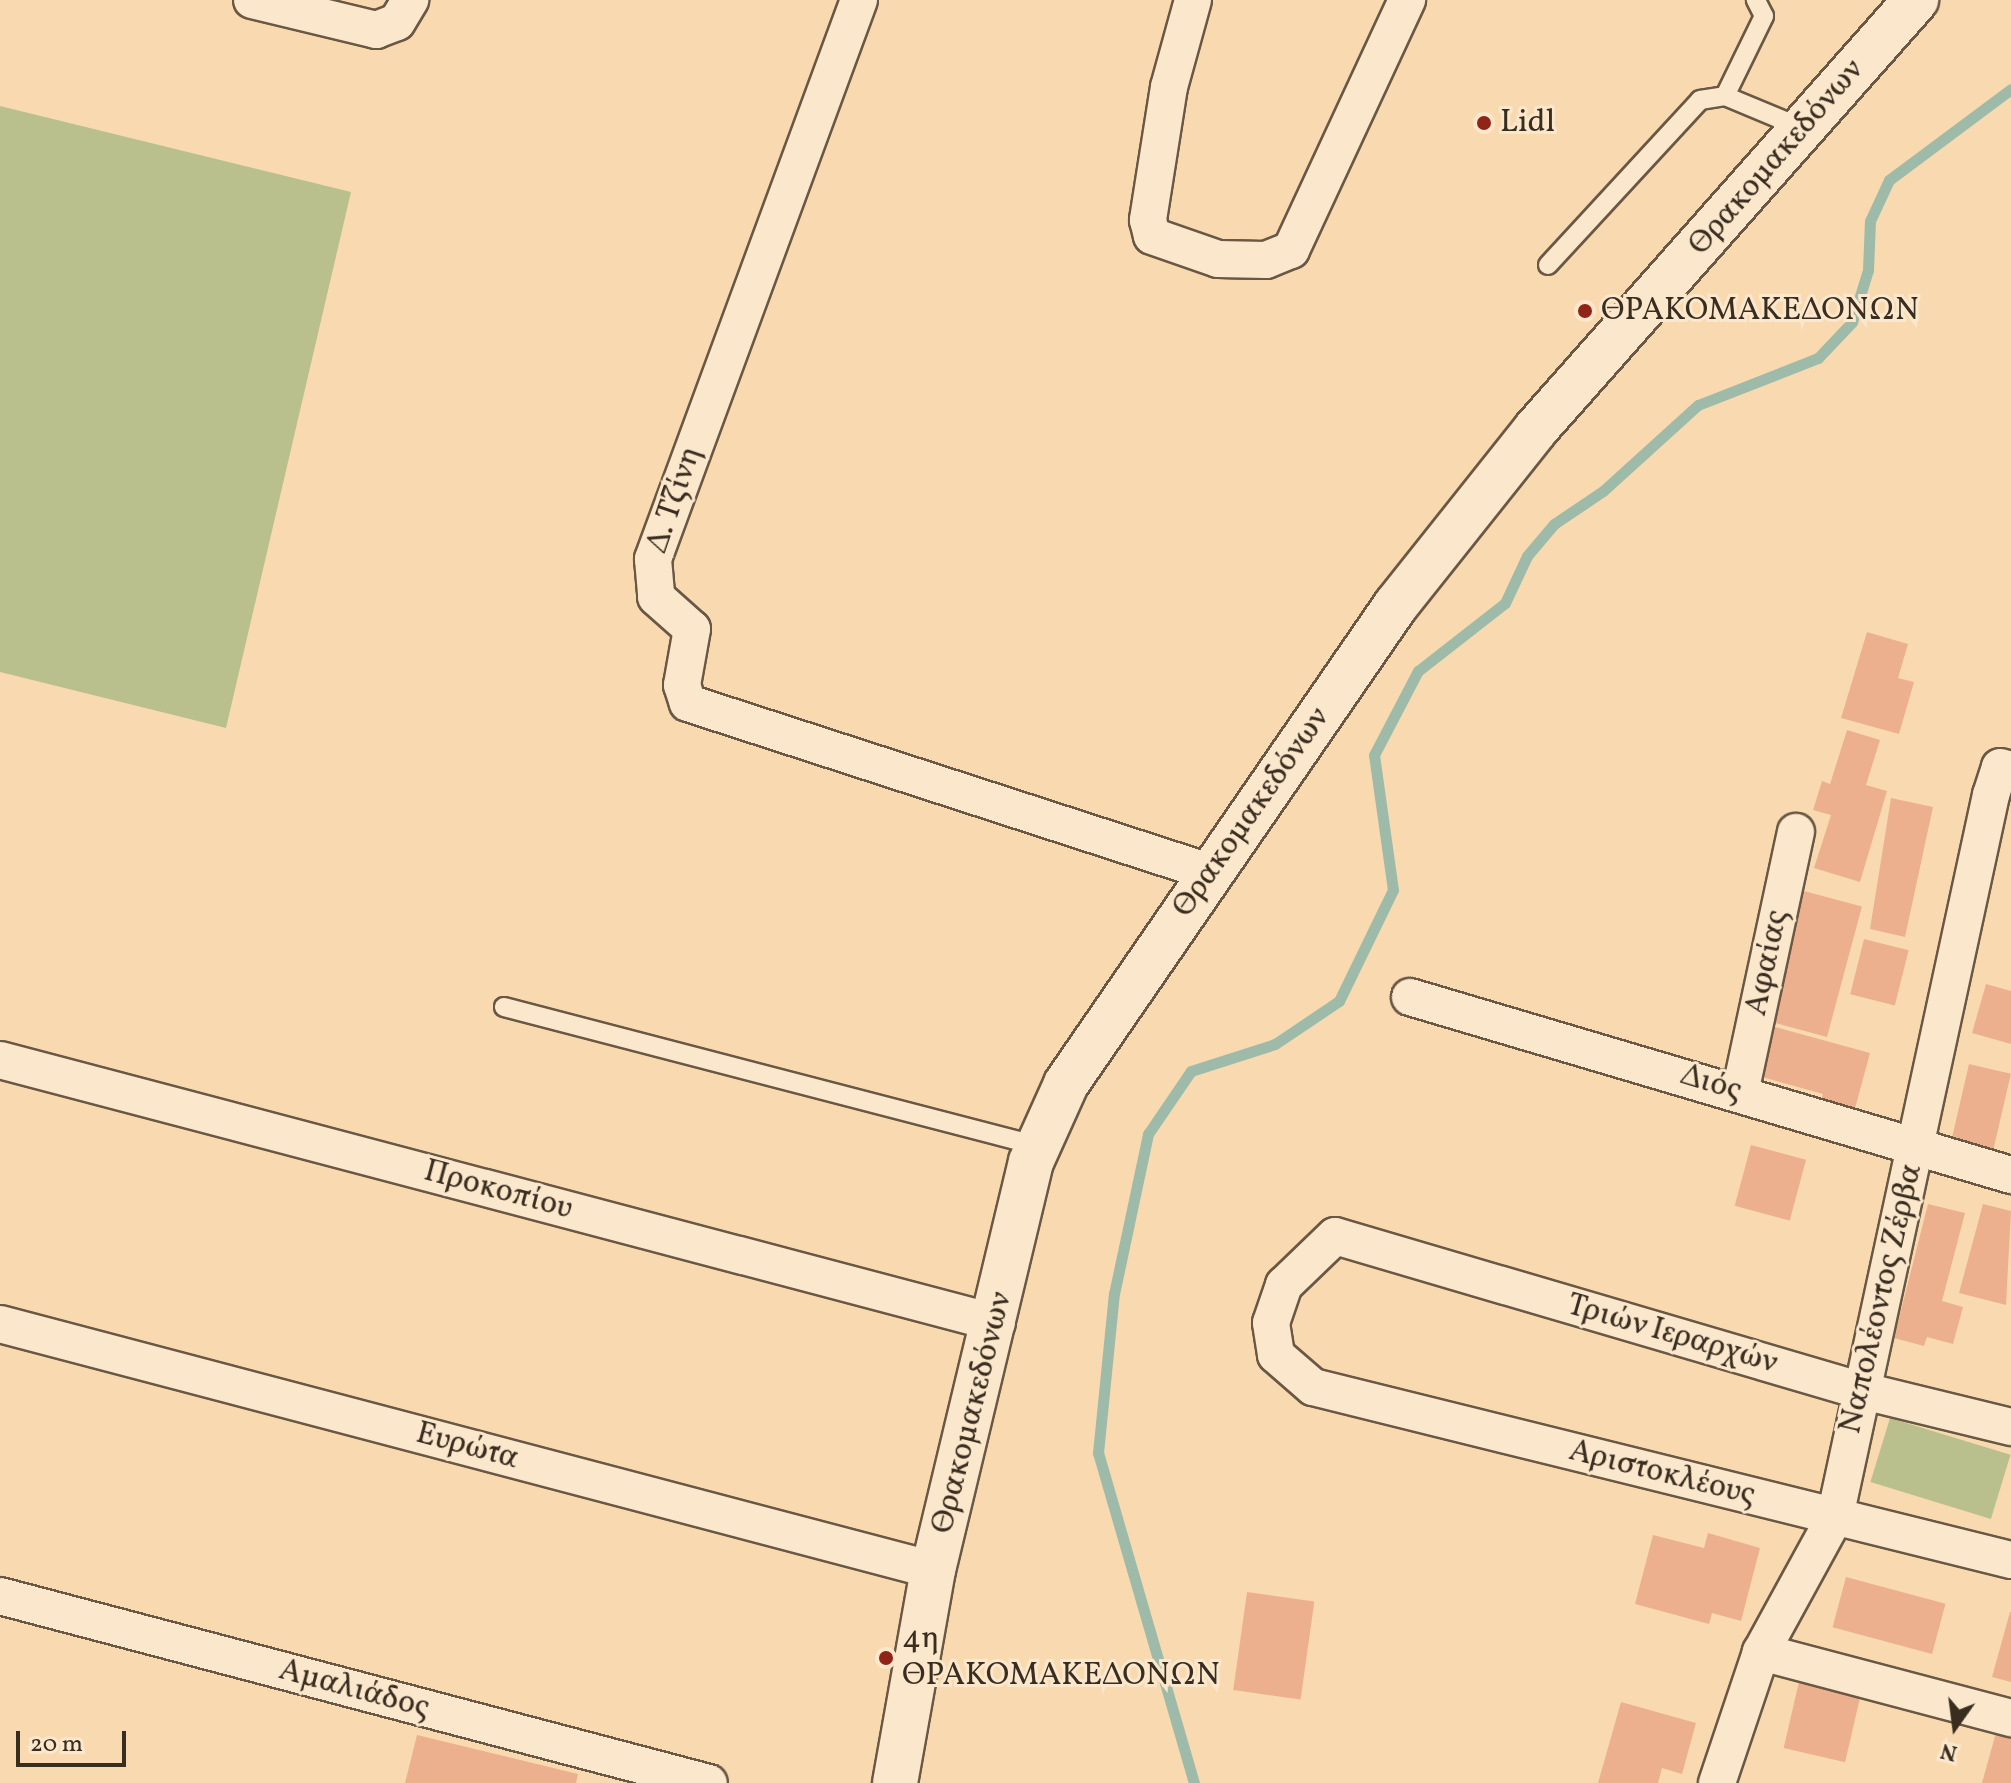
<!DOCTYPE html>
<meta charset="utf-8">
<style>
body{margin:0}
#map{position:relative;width:2011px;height:1783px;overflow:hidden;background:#f9dab0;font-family:Vollkorn,serif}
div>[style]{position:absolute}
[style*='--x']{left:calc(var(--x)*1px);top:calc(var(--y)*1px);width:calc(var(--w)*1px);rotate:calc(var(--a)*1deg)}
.green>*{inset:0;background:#bac08d;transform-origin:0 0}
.stream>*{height:11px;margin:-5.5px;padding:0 5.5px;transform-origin:5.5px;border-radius:5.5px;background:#9ebbaa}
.building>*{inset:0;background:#edb08e;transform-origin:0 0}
.roads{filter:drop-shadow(2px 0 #695844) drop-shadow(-2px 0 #695844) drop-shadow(0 2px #695844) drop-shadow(0 -2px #695844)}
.service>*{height:18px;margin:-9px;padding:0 9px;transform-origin:9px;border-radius:9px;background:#fbe7cc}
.minor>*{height:36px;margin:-18px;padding:0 18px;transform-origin:18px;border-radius:18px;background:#fbe7cc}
.secondary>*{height:44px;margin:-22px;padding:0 22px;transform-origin:22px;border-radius:22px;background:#fbe7cc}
.dots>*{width:22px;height:22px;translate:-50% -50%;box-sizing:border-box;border:4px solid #fbe7cc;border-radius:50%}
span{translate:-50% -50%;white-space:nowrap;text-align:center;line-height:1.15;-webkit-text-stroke:6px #fbe7cc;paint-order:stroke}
.poi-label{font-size:32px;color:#392d20}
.left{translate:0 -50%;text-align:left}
.street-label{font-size:32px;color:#392d20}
.north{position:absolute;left:1915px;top:1687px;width:80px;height:80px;-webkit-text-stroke:6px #fbe7cc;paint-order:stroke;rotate:194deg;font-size:22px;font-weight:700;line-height:32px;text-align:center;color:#392d20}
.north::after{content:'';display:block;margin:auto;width:28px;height:36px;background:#392d20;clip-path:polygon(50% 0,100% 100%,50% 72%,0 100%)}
.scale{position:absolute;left:16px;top:1731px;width:110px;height:36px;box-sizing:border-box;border:4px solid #392d20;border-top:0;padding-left:10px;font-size:24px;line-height:28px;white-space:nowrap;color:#392d20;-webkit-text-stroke:6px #fbe7cc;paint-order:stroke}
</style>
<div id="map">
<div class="green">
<div style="clip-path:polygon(0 106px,351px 192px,226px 728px,0 672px)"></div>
<div style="left:1890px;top:1418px;width:126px;height:67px;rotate:17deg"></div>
</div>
<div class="stream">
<div style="--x:1194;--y:1783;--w:344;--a:-106.2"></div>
<div style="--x:1098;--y:1453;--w:160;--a:-84.3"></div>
<div style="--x:1114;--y:1294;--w:164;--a:-78"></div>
<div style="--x:1148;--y:1134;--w:76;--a:-55.7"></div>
<div style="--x:1191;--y:1071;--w:88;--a:-17.8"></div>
<div style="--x:1275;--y:1044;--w:77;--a:-33.9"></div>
<div style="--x:1339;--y:1001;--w:123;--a:-64.1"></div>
<div style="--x:1393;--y:890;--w:136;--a:-98"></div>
<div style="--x:1374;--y:755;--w:95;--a:-62.4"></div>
<div style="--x:1418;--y:671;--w:110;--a:-38"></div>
<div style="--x:1505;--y:603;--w:52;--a:-64.9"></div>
<div style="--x:1527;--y:556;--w:42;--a:-49.8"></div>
<div style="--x:1554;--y:524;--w:59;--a:-34"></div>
<div style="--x:1603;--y:491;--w:128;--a:-42.2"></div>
<div style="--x:1698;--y:405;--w:129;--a:-21.4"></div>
<div style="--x:1818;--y:358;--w:50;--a:-46.6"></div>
<div style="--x:1852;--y:322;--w:54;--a:-72.9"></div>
<div style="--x:1868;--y:270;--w:49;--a:-87.7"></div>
<div style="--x:1870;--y:221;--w:45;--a:-65.1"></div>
<div style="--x:1889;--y:180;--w:152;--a:-36.7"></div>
</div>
<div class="building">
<div style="clip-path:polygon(1867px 632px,1908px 644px,1898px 678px,1914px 682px,1899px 734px,1841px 718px)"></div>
<div style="clip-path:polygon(1847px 730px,1880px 740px,1866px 785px,1887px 791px,1860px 882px,1814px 868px,1831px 815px,1813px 810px,1822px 781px,1830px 784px)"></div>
<div style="clip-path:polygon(1891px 798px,1933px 807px,1905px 937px,1870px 929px)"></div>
<div style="left:1804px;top:891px;width:60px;height:135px;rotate:15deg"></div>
<div style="left:1864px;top:939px;width:46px;height:57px;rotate:14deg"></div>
<div style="clip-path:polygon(1986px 984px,2011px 991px,2011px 1044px,1972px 1033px)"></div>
<div style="clip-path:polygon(1775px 1027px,1870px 1053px,1853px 1116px,1819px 1107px,1823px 1094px,1762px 1077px)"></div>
<div style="left:1969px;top:1064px;width:43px;height:82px;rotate:13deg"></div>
<div style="left:1751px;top:1145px;width:57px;height:63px;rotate:15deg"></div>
<div style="clip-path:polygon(1928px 1204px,1965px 1213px,1942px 1301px,1963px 1307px,1953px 1344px,1927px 1337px,1924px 1346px,1894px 1338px)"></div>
<div style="clip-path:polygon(1983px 1204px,2011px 1211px,2006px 1305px,1959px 1293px)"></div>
<div style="clip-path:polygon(1708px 1533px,1760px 1548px,1741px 1621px,1712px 1613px,1709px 1624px,1635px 1604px,1653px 1535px,1704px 1548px)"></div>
<div style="left:1846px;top:1577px;width:103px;height:52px;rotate:15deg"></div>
<div style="left:1247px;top:1592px;width:68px;height:99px;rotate:8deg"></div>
<div style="clip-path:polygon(2010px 1612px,2011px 1612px,2011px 1682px,1992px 1677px)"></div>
<div style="left:1801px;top:1673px;width:63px;height:77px;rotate:13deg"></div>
<div style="clip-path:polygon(1621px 1702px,1696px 1723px,1682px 1774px,1662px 1768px,1658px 1783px,1598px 1783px)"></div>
<div style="clip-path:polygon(2000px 1718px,2011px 1721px,2011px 1783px,1982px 1783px)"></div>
<div style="clip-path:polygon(417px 1735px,578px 1774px,576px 1783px,405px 1783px)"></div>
</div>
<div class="roads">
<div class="service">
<div style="--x:1725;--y:96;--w:89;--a:-64"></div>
<div style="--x:1764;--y:16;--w:18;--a:-117"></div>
<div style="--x:1548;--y:265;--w:224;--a:-47.3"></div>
<div style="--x:1700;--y:100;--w:25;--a:-9"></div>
<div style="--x:1725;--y:96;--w:83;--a:22.6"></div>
<div style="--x:504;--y:1007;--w:552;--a:14.59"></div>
</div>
<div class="minor">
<div style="--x:252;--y:0;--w:128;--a:13.6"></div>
<div style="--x:376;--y:30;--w:22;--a:-21"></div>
<div style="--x:397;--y:22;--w:26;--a:-59"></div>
<div style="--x:859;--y:0;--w:596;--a:110.23"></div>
<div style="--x:653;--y:559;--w:38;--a:85"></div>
<div style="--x:656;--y:597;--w:48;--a:41.6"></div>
<div style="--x:692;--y:629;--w:57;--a:100.1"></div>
<div style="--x:682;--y:685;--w:19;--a:72"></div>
<div style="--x:688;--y:703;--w:548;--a:17.97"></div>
<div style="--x:1193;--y:0;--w:90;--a:105.4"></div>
<div style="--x:1169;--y:87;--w:135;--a:99"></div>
<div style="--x:1148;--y:220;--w:16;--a:76"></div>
<div style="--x:1152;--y:236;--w:70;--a:19.2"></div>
<div style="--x:1218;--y:259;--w:48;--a:1.2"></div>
<div style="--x:1266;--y:260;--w:27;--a:-22"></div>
<div style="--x:1291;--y:250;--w:276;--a:-65.1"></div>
<div style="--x:1410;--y:997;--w:627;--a:16.5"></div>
<div style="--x:0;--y:1060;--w:1031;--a:14.78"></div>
<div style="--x:1740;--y:1093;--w:267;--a:-77.9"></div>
<div style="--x:0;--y:1324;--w:965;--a:14.77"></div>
<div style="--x:2011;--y:1427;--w:156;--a:-166.3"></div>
<div style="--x:1859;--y:1390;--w:546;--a:-163.62"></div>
<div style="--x:1335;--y:1236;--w:71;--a:136.1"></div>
<div style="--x:1284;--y:1285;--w:40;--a:108.9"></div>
<div style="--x:1271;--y:1323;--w:32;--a:81"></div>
<div style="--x:1276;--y:1355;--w:49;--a:40.9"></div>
<div style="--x:1313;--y:1387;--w:719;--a:13.92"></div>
<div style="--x:0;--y:1596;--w:733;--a:14.78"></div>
<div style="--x:1761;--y:1652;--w:259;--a:14.8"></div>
<div style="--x:1717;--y:1783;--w:138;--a:-71.4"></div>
<div style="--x:1761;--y:1652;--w:154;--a:-61.3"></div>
<div style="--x:1835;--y:1517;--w:739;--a:-77.81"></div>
<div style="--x:1991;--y:795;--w:29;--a:-72"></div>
<div style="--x:2000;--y:767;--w:11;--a:15"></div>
</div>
<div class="secondary">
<div style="--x:895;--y:1783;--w:216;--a:-79.9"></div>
<div style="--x:933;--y:1570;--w:420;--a:-76.5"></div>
<div style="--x:1031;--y:1162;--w:85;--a:-65.8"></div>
<div style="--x:1066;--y:1084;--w:582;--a:-55.44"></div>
<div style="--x:1396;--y:605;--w:223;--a:-51.5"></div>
<div style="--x:1535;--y:430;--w:575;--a:-48.46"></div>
</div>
</div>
<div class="dots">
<div style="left:1484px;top:123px;background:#8f2418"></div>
<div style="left:1585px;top:311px;background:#8f2418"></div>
<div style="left:886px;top:1658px;background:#8f2418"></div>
</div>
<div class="poi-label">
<span class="left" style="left:1500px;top:123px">Lidl</span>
<span class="left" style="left:1601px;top:311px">ΘΡΑΚΟΜΑΚΕΔΟΝΩΝ</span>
<span class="left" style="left:902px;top:1658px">4η<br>ΘΡΑΚΟΜΑΚΕΔΟΝΩΝ</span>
</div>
<div class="street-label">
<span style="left:1777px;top:158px;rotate:-49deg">Θρακομακεδόνων</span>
<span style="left:675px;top:500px;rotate:-71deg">Δ. Τζίνη</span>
<span style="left:1252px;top:813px;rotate:-55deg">Θρακομακεδόνων</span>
<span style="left:1768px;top:963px;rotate:-78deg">Αφαίας</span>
<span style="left:1711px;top:1084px;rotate:17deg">Διός</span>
<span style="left:498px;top:1191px;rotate:15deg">Προκοπίου</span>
<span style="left:1882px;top:1299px;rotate:-77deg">Ναπολέοντος Ζέρβα</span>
<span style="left:1672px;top:1335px;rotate:16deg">Τριών Ιεραρχών</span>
<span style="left:973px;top:1413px;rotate:-76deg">Θρακομακεδόνων</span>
<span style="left:467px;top:1447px;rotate:15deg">Ευρώτα</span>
<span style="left:1662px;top:1474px;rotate:14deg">Αριστοκλέους</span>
<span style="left:354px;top:1690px;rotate:15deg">Αμαλιάδος</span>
</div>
<div class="north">N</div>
<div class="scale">20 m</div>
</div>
